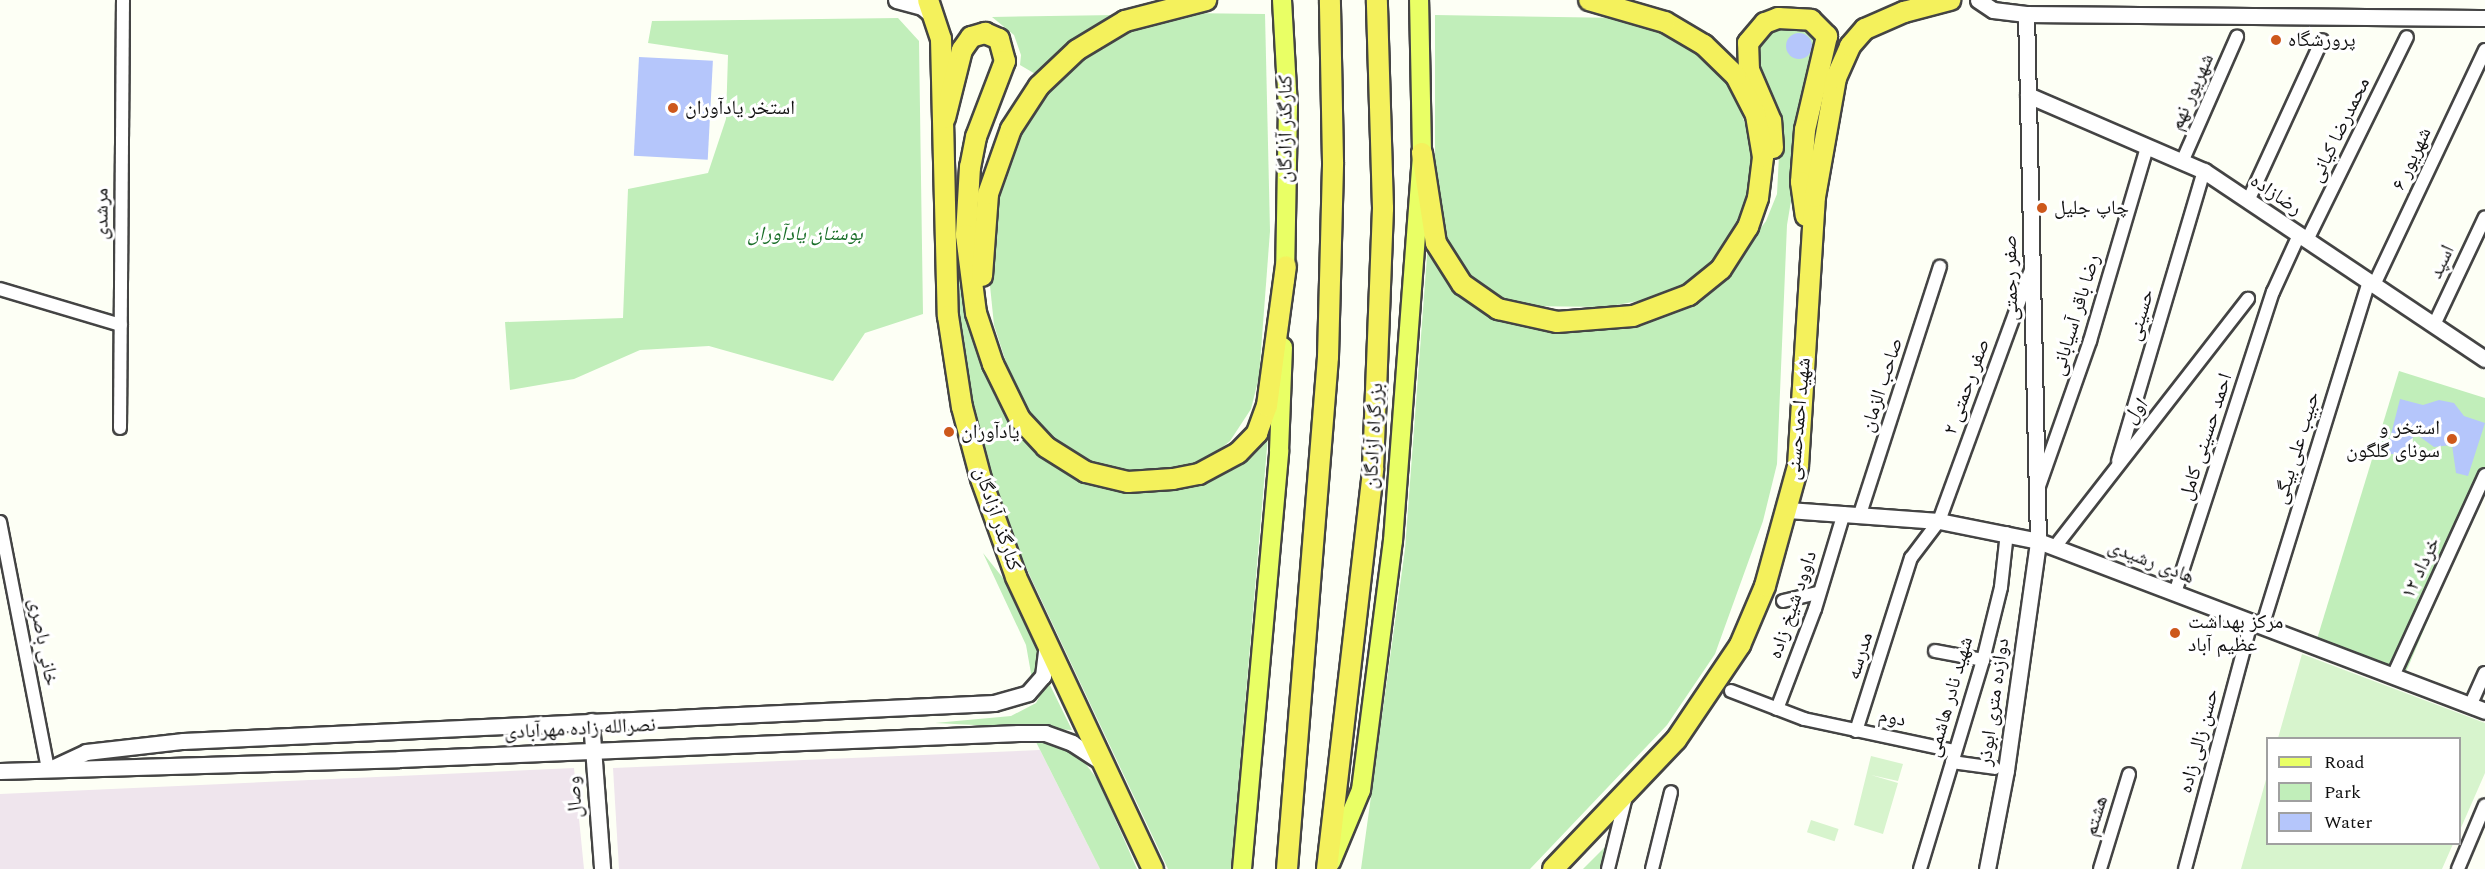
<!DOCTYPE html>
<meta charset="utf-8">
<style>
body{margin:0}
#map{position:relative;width:2485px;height:869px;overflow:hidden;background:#fdfff5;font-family:Spectral,"Noto Naskh Arabic",serif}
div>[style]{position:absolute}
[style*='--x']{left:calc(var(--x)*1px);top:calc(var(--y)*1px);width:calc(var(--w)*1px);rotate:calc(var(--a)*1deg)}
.industrial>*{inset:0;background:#efe5ed}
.green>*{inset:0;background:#c1eeba}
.pitch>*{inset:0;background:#d7f4cd;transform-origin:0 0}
.water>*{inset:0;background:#b5c6fb;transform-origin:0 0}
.round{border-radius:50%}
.roads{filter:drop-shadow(2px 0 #444) drop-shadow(-2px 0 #444) drop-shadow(0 2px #444) drop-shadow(0 -2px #444)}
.minor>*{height:12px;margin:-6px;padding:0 6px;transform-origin:6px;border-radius:6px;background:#fff}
.tertiary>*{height:15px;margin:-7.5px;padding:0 7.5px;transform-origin:7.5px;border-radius:7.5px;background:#fff}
.primary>*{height:18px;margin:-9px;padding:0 9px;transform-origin:9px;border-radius:9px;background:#e9ff65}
.trunk>*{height:20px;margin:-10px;padding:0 10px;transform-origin:10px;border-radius:10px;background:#f4f15c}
.dots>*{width:16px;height:16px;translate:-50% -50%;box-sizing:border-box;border:3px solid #fff;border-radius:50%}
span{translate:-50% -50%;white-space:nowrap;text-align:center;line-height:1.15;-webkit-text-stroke:6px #fff;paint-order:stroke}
.poi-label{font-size:20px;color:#111}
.left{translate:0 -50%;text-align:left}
.right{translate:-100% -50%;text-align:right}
.street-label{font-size:20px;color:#111}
.park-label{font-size:20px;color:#1a6f29;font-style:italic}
.legend{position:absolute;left:2266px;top:737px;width:195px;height:108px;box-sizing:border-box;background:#fff;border:2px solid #a0a0a0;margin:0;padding:8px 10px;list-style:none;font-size:18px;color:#111}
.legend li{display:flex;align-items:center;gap:12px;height:30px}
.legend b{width:30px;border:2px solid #a0a0a0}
</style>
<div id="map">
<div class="industrial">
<div style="clip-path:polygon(1040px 750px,1100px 869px,619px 869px,613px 768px)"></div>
<div style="clip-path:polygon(574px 768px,584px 869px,0 869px,0 794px)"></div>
</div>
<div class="green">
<div style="clip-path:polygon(1184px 13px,1265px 14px,1270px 231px,1259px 377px,1251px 409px,1230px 441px,1209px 458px,1191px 467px,1139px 474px,1108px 470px,1088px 463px,1053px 440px,1037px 424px,1015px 390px,994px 325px,987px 256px,990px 223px,1012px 141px,1041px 95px,1073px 64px,1119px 34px)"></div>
<div style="clip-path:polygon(1117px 15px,1075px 41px,1037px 75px,1020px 65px,1021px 55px,1014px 35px,992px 17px)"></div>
<div style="clip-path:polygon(1435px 15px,1624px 18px,1687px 42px,1719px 69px,1732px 89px,1752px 142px,1753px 173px,1748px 200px,1723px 251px,1705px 271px,1682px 285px,1655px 298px,1605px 307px,1526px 306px,1495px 295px,1464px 271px,1446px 244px,1435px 187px)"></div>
<div style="clip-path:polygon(898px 18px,919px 41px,923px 314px,865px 333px,833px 381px,709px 346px,640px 350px,574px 379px,510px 390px,505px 322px,623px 318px,628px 189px,708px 173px,726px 119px,728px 55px,648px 43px,652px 21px)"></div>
<div style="clip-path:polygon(1804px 26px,1818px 39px,1787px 225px,1777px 464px,1763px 521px,1715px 654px,1667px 725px,1530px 869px,1361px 869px,1405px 549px,1428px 243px,1495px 316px,1539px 327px,1560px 328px,1723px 278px,1766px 221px,1777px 194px,1780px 136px,1756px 64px,1759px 42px,1776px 28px)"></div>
<div style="clip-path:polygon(957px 224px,972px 325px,995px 397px,1030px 446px,1052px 464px,1110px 489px,1165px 489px,1193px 484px,1247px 456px,1268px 436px,1231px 869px,1168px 869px,1006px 525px,970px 393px,961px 338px)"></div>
<div style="clip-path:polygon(2399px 371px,2485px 398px,2485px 485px,2406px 672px,2317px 639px)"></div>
<div style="clip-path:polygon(983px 553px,1007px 583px,1038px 650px,1038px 670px,1032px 679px,1026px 645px)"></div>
<div style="clip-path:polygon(1048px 681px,1072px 730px,935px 723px,1011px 716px,1036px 703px)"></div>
<div style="clip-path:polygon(1048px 741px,1078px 754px,1098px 780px,1137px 869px,1100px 869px,1036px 742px)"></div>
<div style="clip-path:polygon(1608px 844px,1602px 869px,1583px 869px)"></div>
</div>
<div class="pitch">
<div style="clip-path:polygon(2302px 654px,2485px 723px,2485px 773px,2460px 830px,2460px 738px,2278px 738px)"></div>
<div style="clip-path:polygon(1871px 756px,1903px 764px,1898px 781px,1871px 775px,1898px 783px,1883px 834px,1854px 825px)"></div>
<div style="clip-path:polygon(2267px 776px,2268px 844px,2453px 844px,2442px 869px,2241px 869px)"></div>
<div style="left:1811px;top:820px;width:29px;height:13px;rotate:18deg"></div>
</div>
<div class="water">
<div class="round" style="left:1786px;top:33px;width:26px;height:26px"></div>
<div style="left:639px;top:57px;width:74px;height:99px;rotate:3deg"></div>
<div style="clip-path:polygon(2400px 399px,2423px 405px,2439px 400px,2454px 403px,2464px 416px,2485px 423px,2468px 476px,2456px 473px,2452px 445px,2434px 447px,2416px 434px,2399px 454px,2386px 454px)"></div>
</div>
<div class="roads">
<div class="minor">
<div style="--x:2182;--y:162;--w:137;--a:-66.3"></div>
<div style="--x:2248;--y:201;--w:177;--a:-65.3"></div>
<div style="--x:2307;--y:240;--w:226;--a:-63.8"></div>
<div style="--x:2374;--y:285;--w:260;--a:-64.7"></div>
<div style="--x:0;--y:289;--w:126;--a:16.6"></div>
<div style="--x:2434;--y:325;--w:119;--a:-64.7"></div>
<div style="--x:120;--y:428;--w:428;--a:-89.6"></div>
<div style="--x:2118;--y:461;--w:302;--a:-73.5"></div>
<div style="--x:2039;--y:486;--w:154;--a:-70.6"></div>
<div style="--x:2090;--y:341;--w:202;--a:-73.6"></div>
<div style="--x:1860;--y:514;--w:260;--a:-72.1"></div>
<div style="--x:0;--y:522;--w:252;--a:79"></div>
<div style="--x:2054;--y:548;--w:316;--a:-52.1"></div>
<div style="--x:2175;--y:593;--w:317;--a:-72"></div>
<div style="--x:2273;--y:292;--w:63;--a:-65.5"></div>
<div style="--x:1783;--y:601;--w:37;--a:-13"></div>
<div style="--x:2262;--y:627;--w:362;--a:-72.8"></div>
<div style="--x:1935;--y:651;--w:49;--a:10.6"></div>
<div style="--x:2393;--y:676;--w:221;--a:-65.4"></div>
<div style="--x:1731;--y:691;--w:78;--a:21"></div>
<div style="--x:1804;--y:719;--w:154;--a:12"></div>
<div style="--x:2470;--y:706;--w:36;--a:-66"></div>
<div style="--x:1777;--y:709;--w:107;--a:-69.2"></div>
<div style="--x:1815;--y:609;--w:100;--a:-73.2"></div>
<div style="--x:1856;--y:731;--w:182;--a:-72.4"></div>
<div style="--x:1911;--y:558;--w:46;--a:-52.9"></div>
<div style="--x:1939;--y:521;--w:264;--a:-69.9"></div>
<div style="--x:1952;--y:762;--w:43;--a:7.9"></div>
<div style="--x:1608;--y:869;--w:75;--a:-76.1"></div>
<div style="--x:1652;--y:869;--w:79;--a:-76.1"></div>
<div style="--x:1920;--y:869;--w:218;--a:-73.2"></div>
<div style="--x:1983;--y:660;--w:75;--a:-76.1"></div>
<div style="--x:2001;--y:587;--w:54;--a:-83.7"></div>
<div style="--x:2100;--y:869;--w:99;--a:-73"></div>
<div style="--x:2185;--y:869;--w:256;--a:-75"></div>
<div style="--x:2458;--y:869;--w:69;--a:-67.1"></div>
</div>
<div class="tertiary">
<div style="--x:896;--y:0;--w:27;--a:15"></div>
<div style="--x:922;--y:7;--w:17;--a:40"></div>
<div style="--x:1978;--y:0;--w:18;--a:34"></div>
<div style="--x:1993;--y:10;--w:33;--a:7"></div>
<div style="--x:2026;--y:14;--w:459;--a:0.5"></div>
<div style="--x:2028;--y:95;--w:192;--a:23.4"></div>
<div style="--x:2204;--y:171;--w:338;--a:33.8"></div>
<div style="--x:1788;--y:510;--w:151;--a:4.2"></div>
<div style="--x:1939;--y:521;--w:101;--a:11.4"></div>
<div style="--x:2038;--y:541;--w:478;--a:20.8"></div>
<div style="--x:591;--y:721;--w:148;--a:85.7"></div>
<div style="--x:54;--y:767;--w:35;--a:-25"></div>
<div style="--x:86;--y:752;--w:98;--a:-6.5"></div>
<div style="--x:183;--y:741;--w:812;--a:-2.68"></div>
<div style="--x:994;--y:703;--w:35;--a:-16"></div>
<div style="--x:1028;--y:693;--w:23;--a:-49"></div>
<div style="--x:1043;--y:676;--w:31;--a:-83"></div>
<div style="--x:0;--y:771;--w:399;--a:-1.7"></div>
<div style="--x:399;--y:759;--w:620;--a:-2.41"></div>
<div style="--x:1018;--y:733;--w:27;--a:0"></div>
<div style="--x:1045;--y:733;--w:29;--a:20"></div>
<div style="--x:1072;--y:743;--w:38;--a:33"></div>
<div style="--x:1987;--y:869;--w:101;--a:-79.1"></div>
<div style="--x:2006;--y:770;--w:231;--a:-82"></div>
<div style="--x:2038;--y:541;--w:527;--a:-91.3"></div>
</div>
<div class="primary">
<div style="--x:1282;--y:0;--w:106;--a:86.8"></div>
<div style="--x:1288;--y:106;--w:174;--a:91"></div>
<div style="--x:1331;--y:862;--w:78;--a:-67.4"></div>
<div style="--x:1361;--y:790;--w:251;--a:-82.7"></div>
<div style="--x:1393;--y:541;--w:389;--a:-85.7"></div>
<div style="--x:1422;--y:153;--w:153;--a:-91.1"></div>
<div style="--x:1242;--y:869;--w:420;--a:-84.9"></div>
<div style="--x:1279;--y:451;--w:104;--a:-87.8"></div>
</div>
<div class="trunk">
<div style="--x:928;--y:0;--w:41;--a:71.6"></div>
<div style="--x:941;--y:39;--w:277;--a:88.6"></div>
<div style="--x:948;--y:316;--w:92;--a:81.3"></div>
<div style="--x:962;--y:407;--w:74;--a:75.2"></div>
<div style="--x:981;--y:479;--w:104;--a:70.3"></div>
<div style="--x:1016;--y:577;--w:323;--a:64.9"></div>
<div style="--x:945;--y:118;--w:70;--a:-76"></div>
<div style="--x:962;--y:50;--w:16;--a:-55"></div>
<div style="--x:971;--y:37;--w:15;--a:-16"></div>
<div style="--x:985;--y:33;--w:15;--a:23"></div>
<div style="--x:999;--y:39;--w:23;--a:75"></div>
<div style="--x:1005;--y:61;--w:81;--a:110.9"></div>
<div style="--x:976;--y:137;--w:31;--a:101"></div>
<div style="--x:970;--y:167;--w:68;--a:93.4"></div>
<div style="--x:966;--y:235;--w:79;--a:82.7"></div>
<div style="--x:976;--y:313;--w:54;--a:71.6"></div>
<div style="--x:993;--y:364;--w:61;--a:63.9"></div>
<div style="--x:1020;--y:419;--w:38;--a:47"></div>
<div style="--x:1046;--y:447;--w:47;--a:32"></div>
<div style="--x:1086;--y:472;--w:43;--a:13.4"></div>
<div style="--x:1128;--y:482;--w:45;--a:-3.8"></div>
<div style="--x:1173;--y:479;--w:26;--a:-11"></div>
<div style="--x:1199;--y:474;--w:44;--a:-28.3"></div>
<div style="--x:1238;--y:453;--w:28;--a:-46"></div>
<div style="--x:1257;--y:433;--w:29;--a:-70"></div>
<div style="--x:1267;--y:406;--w:141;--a:-82.3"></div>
<div style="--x:1773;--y:148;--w:27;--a:-94"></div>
<div style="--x:1771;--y:121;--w:56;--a:-113.3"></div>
<div style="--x:1749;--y:70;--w:27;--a:-92"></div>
<div style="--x:1748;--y:43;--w:26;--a:-50"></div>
<div style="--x:1765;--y:23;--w:14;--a:-21"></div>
<div style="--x:1778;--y:18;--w:33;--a:3"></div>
<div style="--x:1811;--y:20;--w:23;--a:45"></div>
<div style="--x:1827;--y:36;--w:97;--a:103.2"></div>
<div style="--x:1805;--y:130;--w:52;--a:94.4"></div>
<div style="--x:1801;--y:182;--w:34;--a:82"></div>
<div style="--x:1422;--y:153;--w:91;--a:81.2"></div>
<div style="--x:1436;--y:243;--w:49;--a:57.6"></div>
<div style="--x:1462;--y:284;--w:44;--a:34.8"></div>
<div style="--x:1498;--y:309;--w:60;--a:12.4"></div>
<div style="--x:1557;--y:322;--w:76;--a:-4.5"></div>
<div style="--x:1633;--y:316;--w:60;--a:-20.6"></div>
<div style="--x:1689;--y:295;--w:41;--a:-39.1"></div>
<div style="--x:1721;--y:269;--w:50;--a:-57.3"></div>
<div style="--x:1748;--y:227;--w:31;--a:-71"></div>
<div style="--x:1758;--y:198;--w:41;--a:-83"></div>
<div style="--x:1763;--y:157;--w:43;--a:-99.5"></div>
<div style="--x:1756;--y:115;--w:44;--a:-117.1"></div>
<div style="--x:1736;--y:76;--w:45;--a:-135.9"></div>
<div style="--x:1704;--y:45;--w:45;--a:-149.5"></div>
<div style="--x:1665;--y:22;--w:79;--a:-163.9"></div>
<div style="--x:982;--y:276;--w:82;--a:-85.8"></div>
<div style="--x:988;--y:194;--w:69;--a:-70.5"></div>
<div style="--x:1011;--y:129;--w:51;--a:-56.9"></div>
<div style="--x:1039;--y:86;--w:52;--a:-43.5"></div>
<div style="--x:1077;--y:50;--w:56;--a:-31.1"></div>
<div style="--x:1125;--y:21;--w:84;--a:-14.5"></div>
<div style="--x:1287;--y:869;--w:514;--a:-85.42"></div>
<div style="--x:1328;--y:357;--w:195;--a:-88.5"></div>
<div style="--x:1333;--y:162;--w:162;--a:-91.1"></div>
<div style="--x:1327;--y:869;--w:403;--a:-83.4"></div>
<div style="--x:1373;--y:469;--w:261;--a:-87.8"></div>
<div style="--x:1383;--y:208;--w:208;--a:-91.7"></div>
<div style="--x:1553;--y:869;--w:178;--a:-46.4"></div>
<div style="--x:1676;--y:740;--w:115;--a:-56"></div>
<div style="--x:1740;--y:645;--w:64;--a:-67"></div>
<div style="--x:1765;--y:586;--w:124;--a:-74.6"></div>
<div style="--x:1798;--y:466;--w:270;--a:-86.4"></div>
<div style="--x:1815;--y:197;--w:121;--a:-80"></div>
<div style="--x:1836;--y:78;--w:35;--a:-66"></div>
<div style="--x:1850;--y:46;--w:23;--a:-49"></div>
<div style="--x:1865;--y:29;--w:43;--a:-23.6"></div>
<div style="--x:1904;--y:12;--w:48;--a:-14.6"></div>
</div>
</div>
<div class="dots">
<div style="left:2276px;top:40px;background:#cd581c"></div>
<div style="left:673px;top:108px;background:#cd581c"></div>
<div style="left:2042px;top:208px;background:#cd581c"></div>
<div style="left:949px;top:432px;background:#cd581c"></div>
<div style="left:2452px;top:439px;background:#cd581c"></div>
<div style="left:2175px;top:633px;background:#cd581c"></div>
</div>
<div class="poi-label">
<span class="left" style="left:2288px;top:40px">پرورشگاه</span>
<span class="left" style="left:685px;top:108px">استخر یادآوران</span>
<span class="left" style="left:2054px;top:208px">چاپ جلیل</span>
<span class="right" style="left:2440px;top:440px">استخر و<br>سونای گلگون</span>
<span class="left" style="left:961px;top:432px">یادآوران</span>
<span class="left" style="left:2188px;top:634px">مرکز بهداشت<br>عظیم آباد</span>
</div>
<div class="street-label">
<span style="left:2192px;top:92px;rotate:-66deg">شهریور نهم</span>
<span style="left:1286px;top:129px;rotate:-90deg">کنارگذر آزادگان</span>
<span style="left:2340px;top:130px;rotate:-64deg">محمدرضا کیانی</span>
<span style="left:2412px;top:159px;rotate:-65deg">شهریور ۶</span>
<span style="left:2276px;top:195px;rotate:34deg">رضازاده</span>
<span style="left:102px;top:214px;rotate:-90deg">مرشدی</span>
<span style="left:2442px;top:262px;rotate:-65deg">اسپد</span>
<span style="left:2011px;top:278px;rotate:-91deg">صفر رحمتی</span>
<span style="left:2076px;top:315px;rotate:-73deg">رضا باقر آسیابانی</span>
<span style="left:2141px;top:315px;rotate:-74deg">حسینی</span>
<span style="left:1882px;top:385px;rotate:-72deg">صاحب الزمان</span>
<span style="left:1967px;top:387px;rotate:-70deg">صفر رحمتی ۲</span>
<span style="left:2136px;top:411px;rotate:-52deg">اول</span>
<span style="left:1799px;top:419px;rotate:-85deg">شهید احمدحسنی</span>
<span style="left:1374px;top:436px;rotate:-87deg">بزرگراه آزادگان</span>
<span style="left:2206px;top:437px;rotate:-72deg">احمد حسینی کامل</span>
<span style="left:2297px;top:448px;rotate:-73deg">حبیب علی بیگی</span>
<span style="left:997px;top:519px;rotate:71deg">کنارگذر آزادگان</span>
<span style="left:2151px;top:562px;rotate:21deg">هادی رشیدی</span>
<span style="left:2421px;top:568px;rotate:-65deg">خرداد ۱۲</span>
<span style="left:1793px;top:605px;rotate:-71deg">داوود شیخ زاده</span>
<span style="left:43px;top:642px;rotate:79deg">خانی باصری</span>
<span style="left:1860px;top:656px;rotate:-73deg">مدرسه</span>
<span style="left:1950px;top:697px;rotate:-74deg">شهید نادر هاشمی</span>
<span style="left:1994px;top:702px;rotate:-82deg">دوازده متری ابوذر</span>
<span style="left:1892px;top:718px;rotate:11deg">دوم</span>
<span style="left:580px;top:729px;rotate:-3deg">نصرالله زاده مهرآبادی</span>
<span style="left:2199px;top:741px;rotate:-75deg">حسن زالی زاده</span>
<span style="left:575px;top:797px;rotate:-94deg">وصال</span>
<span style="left:2096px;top:816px;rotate:-73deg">هشتم</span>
</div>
<div class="park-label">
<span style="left:805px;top:234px">بوستان یادآوران</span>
</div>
<ul class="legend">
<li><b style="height:8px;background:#e9ff65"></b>Road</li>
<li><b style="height:16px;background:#c1eeba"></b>Park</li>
<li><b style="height:16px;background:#b5c6fb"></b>Water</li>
</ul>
</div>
